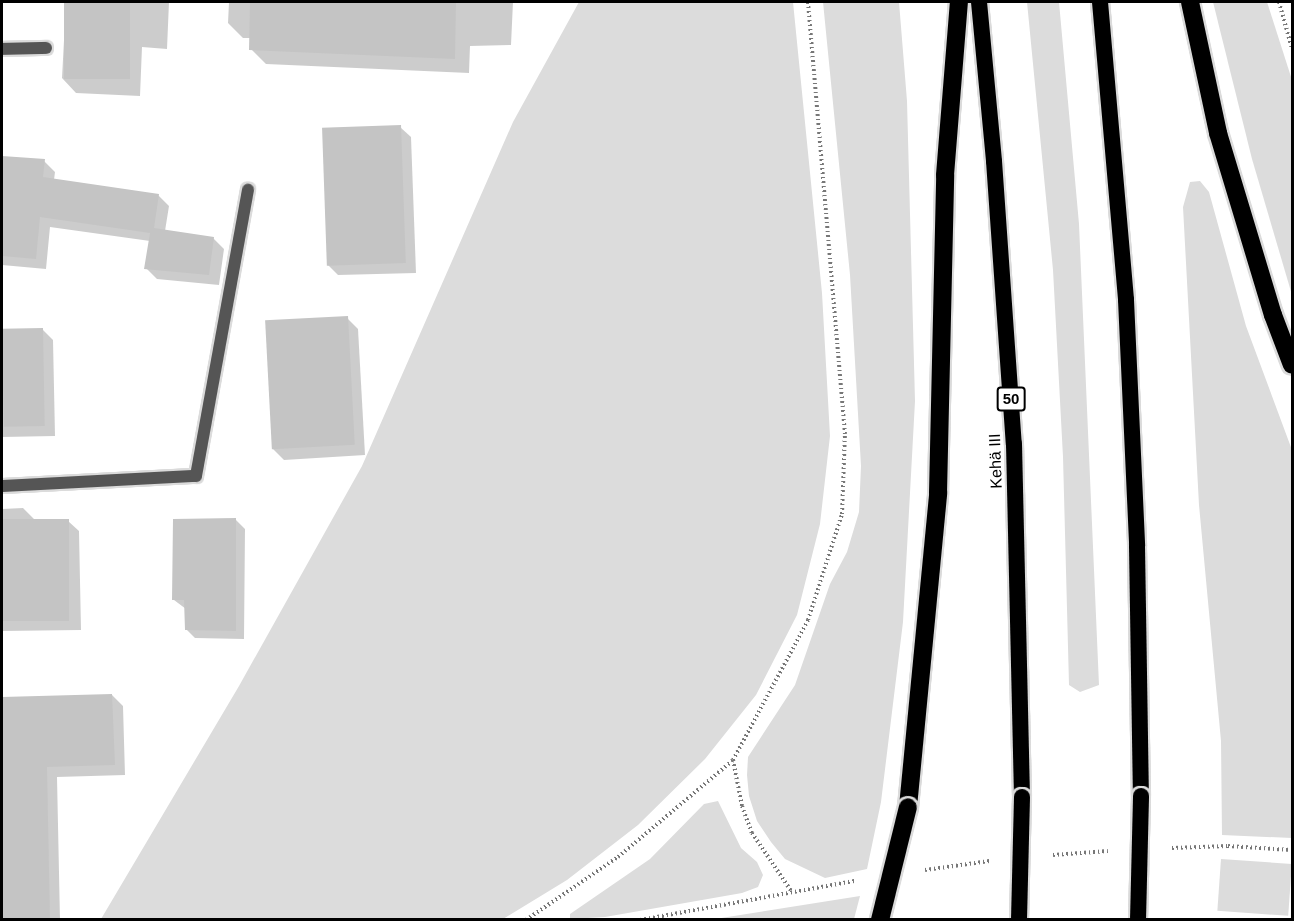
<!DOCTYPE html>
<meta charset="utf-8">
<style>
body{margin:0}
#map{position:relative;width:1294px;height:921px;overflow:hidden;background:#fff;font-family:Arial,sans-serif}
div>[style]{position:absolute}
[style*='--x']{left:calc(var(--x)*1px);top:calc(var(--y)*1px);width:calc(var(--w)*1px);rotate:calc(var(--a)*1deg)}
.green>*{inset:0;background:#dcdcdc;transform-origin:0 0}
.shadow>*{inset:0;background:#0003}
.building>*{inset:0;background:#c4c4c4;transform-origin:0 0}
.path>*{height:4px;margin-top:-2px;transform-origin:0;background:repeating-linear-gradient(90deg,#777 0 1.5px,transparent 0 4.5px)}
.roads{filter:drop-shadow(2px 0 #dbdbdb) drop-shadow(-2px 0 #dbdbdb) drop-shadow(0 2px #dbdbdb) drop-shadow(0 -2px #dbdbdb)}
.service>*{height:12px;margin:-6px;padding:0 6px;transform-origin:6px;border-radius:6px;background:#555}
.trunk>*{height:16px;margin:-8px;padding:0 8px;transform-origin:8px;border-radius:8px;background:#000}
.motorway>*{height:18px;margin:-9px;padding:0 9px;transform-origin:9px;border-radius:9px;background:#000}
.bridges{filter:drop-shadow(2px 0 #dbdbdb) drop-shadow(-2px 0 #dbdbdb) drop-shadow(0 2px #dbdbdb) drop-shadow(0 -2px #dbdbdb)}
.trunk-bridge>*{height:16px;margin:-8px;padding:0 8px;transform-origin:8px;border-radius:8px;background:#000}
.motorway-bridge>*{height:18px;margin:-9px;padding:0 9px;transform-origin:9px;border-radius:9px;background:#000}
span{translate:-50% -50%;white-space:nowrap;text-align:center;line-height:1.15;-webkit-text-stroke:6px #fff;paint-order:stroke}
.shield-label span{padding:2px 4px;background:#fff;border:2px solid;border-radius:4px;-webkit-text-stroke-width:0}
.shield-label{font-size:15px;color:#000;font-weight:700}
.street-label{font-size:16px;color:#000}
.frame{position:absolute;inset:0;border:3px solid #000;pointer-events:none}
</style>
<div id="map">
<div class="green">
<div style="clip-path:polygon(579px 2px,793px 2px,822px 293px,830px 436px,820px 524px,797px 615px,756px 695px,705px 759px,638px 825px,567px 880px,503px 919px,101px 919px,239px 686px,362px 466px,513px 122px)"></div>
<div style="clip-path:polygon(823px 2px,899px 2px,907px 101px,915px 401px,903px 622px,881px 802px,867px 869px,825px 878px,785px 859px,771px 842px,757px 821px,749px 796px,747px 775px,748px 757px,795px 685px,830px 584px,847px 552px,859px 512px,861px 466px,850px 275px)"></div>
<div style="clip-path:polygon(1027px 2px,1059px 2px,1079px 224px,1099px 685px,1080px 692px,1069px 685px,1063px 457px,1053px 270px)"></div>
<div style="clip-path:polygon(1213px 2px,1267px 2px,1292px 80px,1292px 295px,1252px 159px)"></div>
<div style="clip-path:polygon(1200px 181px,1209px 192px,1246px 326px,1292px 450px,1292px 838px,1222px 835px,1221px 741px,1199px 505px,1183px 207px,1190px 182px)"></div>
<div style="clip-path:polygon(718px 801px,741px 848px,757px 862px,763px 875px,758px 887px,742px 893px,605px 917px,570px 919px,570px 914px,650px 859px,704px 804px)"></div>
<div style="left:1221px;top:859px;width:71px;height:52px;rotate:4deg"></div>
<div style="clip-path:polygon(860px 896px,854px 919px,715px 919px)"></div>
</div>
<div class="shadow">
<div style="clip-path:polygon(66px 2px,169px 2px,167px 49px,142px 47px,140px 96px,76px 93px,62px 78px)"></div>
<div style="clip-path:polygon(229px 2px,513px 2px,511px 45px,470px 46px,469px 73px,266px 64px,251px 49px,251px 38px,243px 38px,228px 23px)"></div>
<div style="clip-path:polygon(400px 127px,411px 137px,416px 273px,338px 275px,328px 265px)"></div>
<div style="clip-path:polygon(2px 157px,44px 161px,55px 172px,54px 180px,158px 195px,169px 206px,165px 231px,213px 238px,224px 249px,219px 285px,157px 279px,146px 268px,150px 241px,50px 227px,46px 269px,2px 265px)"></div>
<div style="clip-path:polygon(347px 318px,358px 329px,365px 455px,284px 460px,273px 449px)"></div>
<div style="clip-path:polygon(42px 329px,53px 340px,55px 436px,2px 437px,2px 330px)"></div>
<div style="clip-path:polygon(23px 508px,34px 519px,68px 521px,79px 531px,81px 630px,2px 631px,2px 509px)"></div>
<div style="clip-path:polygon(236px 520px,245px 529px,244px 639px,195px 638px,186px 629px,186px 609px,174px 600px)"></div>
<div style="clip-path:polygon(112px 695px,123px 706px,125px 775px,57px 777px,60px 920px,2px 920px,2px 699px)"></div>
</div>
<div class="building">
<div style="left:64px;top:2px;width:66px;height:77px"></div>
<div style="clip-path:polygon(250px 2px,456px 2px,455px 59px,249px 50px)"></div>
<div style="left:401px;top:125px;width:138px;height:79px;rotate:88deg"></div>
<div style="clip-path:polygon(2px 156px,45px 159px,43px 177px,159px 194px,154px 228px,214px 237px,209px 275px,144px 269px,150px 233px,40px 217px,36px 259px,2px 256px)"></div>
<div style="left:348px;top:316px;width:129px;height:83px;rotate:87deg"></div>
<div style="left:43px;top:328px;width:98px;height:41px;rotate:89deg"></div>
<div style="clip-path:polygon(236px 518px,236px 631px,185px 630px,184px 600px,172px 600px,173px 519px)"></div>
<div style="left:2px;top:519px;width:67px;height:102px"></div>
<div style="clip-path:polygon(112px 694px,115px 765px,47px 767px,50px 920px,2px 920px,2px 697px)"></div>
</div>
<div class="path">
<div style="--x:1279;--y:2;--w:49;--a:74.5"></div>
<div style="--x:733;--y:760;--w:47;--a:78.9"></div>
<div style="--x:742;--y:806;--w:29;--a:70"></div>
<div style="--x:752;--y:833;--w:71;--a:55.9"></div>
<div style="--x:1172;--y:848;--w:56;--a:-2"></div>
<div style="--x:1228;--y:846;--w:64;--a:3.6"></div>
<div style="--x:1053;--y:855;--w:55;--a:-4.2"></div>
<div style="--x:925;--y:870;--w:65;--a:-8"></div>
<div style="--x:526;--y:920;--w:112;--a:-34.4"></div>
<div style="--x:618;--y:857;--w:150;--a:-40.1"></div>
<div style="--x:733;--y:760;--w:159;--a:-61.8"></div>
<div style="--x:808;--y:620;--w:111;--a:-72.2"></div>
<div style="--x:842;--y:514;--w:80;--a:-87.9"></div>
<div style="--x:845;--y:434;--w:434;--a:-94.9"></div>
<div style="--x:640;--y:920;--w:219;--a:-10.3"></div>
</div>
<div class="roads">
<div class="service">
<div style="--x:2;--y:49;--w:44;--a:-1.3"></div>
<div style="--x:2;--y:486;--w:194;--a:-3"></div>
<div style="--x:196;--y:476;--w:291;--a:-79.7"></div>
</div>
<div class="trunk">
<div style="--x:979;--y:2;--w:160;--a:84.6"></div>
<div style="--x:994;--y:161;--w:284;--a:86"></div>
<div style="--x:1014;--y:444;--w:353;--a:88.7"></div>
<div style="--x:1100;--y:2;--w:299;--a:85"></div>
<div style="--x:1126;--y:300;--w:246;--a:87.4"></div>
<div style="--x:1137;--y:546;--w:250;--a:89.1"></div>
</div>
<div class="motorway">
<div style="--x:1190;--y:2;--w:134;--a:77.9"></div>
<div style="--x:1218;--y:133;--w:190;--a:73.2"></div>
<div style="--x:1273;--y:315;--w:53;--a:69.2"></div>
<div style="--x:908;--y:807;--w:315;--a:-84.5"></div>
<div style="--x:938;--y:493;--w:318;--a:-88.7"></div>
<div style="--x:945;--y:175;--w:174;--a:-85.4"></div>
</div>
</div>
<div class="bridges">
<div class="trunk-bridge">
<div style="--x:1019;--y:920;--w:123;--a:-88.6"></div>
<div style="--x:1138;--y:920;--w:124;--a:-88.6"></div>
</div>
<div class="motorway-bridge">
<div style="--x:880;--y:920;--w:116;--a:-76.1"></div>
</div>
</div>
<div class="shield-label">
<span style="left:1011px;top:399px">50</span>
</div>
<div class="street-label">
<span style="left:996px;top:461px;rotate:-92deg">Kehä III</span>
</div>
<div class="frame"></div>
</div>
